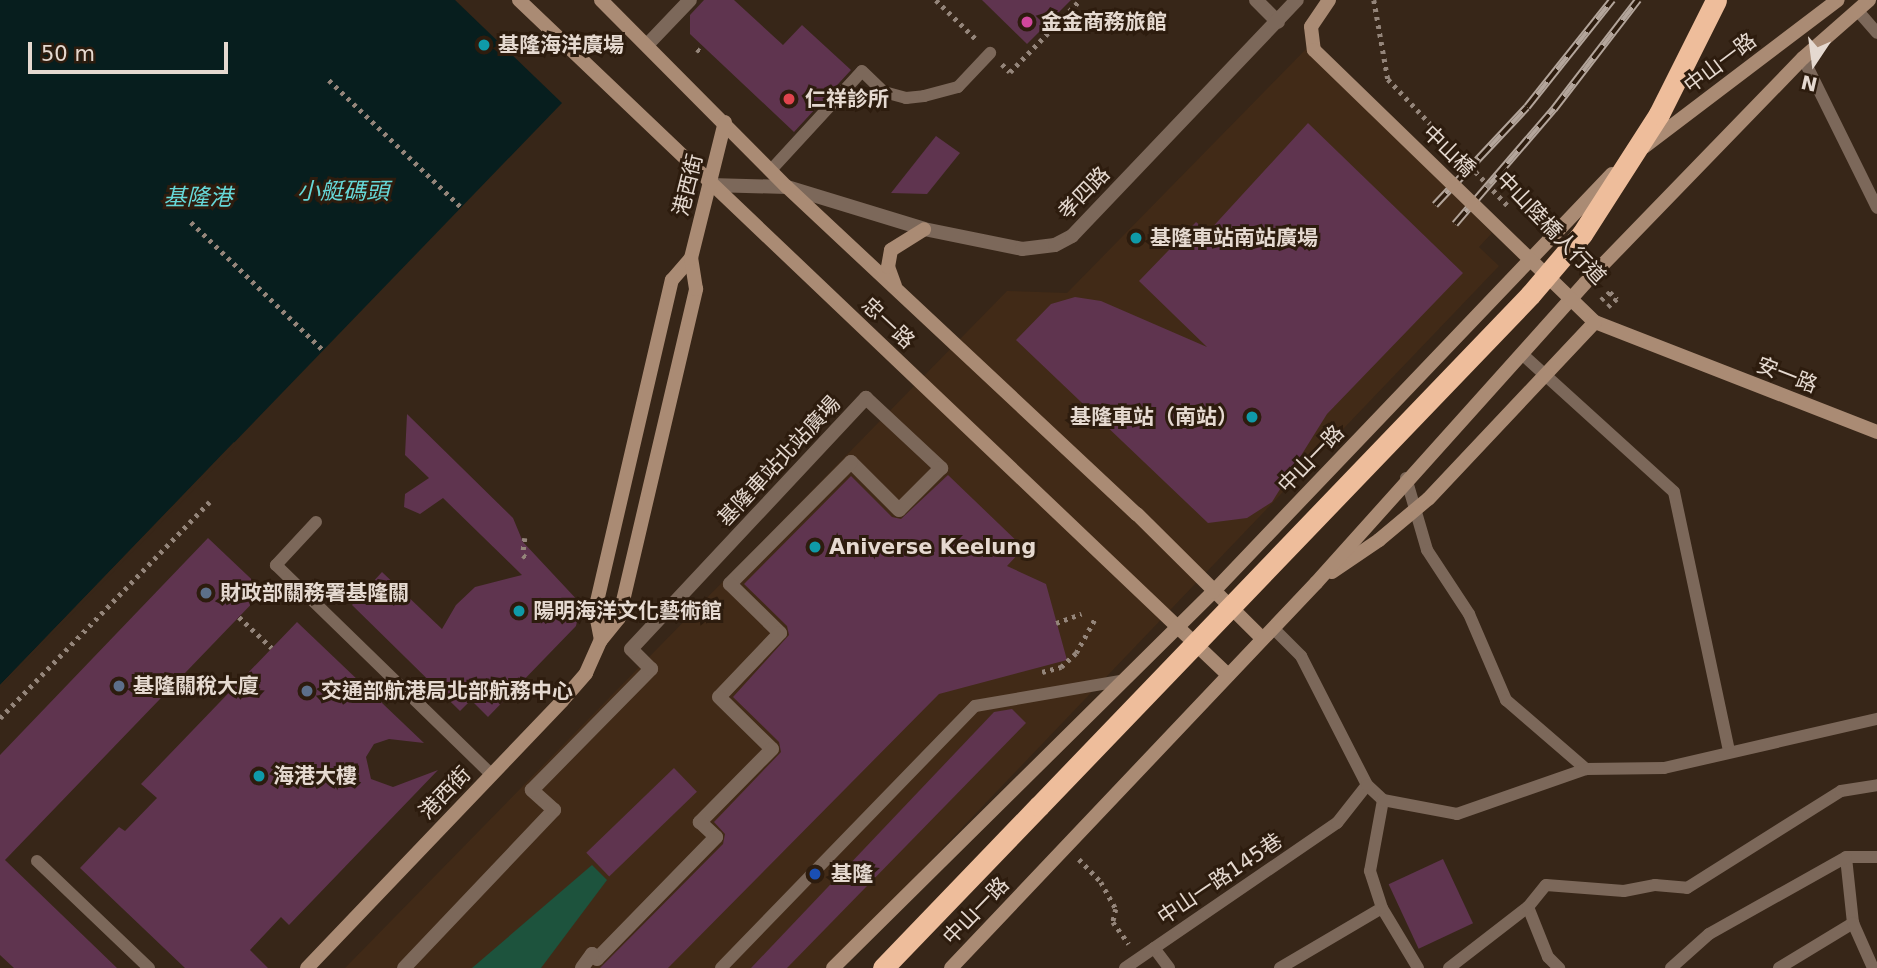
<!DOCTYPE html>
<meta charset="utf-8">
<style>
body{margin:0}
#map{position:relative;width:1877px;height:968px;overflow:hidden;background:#372618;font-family:"DejaVu Sans","Noto Sans TC",sans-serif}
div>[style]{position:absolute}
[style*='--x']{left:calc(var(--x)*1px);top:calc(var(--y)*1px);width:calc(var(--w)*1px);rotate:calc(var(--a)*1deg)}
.built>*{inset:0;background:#412a17}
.green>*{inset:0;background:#1d533d}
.water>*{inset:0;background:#071e1e}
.pier>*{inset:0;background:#372618}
.building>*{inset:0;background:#5f344f;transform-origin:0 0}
.path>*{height:4.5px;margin-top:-2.25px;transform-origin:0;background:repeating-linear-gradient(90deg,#94857a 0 3.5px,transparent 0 8.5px)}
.lane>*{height:12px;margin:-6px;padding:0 6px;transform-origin:6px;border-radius:6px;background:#7c685a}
.street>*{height:14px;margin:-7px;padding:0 7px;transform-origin:7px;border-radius:7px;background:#7c685a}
.secondary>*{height:14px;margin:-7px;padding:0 7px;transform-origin:7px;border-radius:7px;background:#aa8b74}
.highway>*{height:21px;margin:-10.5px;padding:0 10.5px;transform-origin:10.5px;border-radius:10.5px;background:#eebd9b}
.rail>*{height:8px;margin-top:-4px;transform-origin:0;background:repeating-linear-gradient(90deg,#2d1c0e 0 16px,#b3a59b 0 32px);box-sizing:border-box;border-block:2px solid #b3a59b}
.path-bridge>*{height:4.5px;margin-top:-2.25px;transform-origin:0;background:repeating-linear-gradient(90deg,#94857a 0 3.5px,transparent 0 8.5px)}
.secondary-bridge>*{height:14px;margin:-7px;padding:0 7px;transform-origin:7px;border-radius:7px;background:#aa8b74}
.highway-bridge>*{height:21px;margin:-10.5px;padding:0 10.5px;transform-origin:10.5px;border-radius:10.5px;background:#eebd9b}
.dots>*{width:19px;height:19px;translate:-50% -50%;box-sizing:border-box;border:4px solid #2d1c0e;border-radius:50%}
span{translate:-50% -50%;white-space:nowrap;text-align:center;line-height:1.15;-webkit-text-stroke:6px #2d1c0e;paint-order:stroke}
.poi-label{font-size:21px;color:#e5d9d0;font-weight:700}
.left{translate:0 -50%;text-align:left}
.right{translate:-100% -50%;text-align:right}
.street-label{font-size:21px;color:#e5d9d0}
.water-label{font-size:23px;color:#66d8d8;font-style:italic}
.north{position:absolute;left:1779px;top:28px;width:70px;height:70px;-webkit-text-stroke:5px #2d1c0e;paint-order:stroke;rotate:193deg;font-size:19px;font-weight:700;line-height:28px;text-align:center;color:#e5d9d0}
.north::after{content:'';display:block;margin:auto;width:24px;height:32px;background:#e5d9d0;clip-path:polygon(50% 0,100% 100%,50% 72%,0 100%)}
.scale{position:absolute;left:28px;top:42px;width:200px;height:32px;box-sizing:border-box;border:4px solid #e5d9d0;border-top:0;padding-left:9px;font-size:21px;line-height:24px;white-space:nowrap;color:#e5d9d0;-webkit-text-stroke:5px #2d1c0e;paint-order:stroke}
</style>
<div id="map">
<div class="built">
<div style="clip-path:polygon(1307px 48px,1492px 233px,1479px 247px,1499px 266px,828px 968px,345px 968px,1007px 291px,1067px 293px)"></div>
</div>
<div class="green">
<div style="clip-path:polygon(592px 865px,607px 880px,541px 968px,472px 968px)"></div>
</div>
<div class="water">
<div style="clip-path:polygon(0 0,455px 0,562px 103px,0 685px)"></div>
</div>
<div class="pier">
<div style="clip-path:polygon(234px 442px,237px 445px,0 688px,0 685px)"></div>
</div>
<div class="building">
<div style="clip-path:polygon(704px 0,734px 0,783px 45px,802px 25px,851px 70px,794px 132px,690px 34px,690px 15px)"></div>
<div style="clip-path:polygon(982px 0,1071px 0,1027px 44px)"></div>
<div style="clip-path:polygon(1308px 123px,1463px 273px,1327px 414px,1272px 502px,1247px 518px,1208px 523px,1016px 340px,1051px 304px,1075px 297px,1101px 301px,1207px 347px,1139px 281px,1196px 222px,1208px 232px)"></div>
<div style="clip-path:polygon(936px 136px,960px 153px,927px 194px,891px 193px)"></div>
<div style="clip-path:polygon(407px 414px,513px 518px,523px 542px,581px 604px,576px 626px,488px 717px,471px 700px,460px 711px,352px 605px,382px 572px,442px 629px,456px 605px,475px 587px,522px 575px,443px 498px,420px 514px,404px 507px,405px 494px,429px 478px,405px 455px)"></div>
<div style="clip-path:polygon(948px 475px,1024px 548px,1007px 566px,1046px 584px,1067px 660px,939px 694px,668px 968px,600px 968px,723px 844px,725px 834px,714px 822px,781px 752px,779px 742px,733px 697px,789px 635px,787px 626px,744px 584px,851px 476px,892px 517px,901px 519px)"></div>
<div style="clip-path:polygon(208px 538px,264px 591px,5px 860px,117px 968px,14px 968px,0 955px,0 755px)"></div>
<div style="clip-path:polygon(297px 622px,424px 743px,389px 739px,374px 744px,366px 757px,371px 779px,393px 787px,438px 770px,289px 925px,281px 917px,250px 950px,268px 968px,185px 968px,80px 868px,119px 827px,125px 831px,157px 798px,141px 784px)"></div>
<div style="clip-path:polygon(1012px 709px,1026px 723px,787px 968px,751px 968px,994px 712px)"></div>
<div style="left:674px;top:768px;width:33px;height:122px;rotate:46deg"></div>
<div style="left:1443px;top:859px;width:71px;height:60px;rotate:65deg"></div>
</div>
<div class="path">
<div style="--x:936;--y:0;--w:59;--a:44.3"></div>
<div style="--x:697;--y:49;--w:5;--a:37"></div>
<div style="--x:1002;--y:64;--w:11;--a:45"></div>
<div style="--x:1010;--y:72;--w:100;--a:-45.8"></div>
<div style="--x:329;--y:80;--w:183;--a:43.9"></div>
<div style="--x:191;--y:222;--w:184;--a:44.1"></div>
<div style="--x:1601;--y:300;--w:12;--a:-42"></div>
<div style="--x:1610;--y:292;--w:10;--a:45"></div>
<div style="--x:1617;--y:299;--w:12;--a:138"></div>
<div style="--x:525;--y:538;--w:17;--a:97"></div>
<div style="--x:523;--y:555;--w:6;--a:39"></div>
<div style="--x:1002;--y:541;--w:21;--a:43"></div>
<div style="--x:239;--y:617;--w:45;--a:43.2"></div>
<div style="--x:1056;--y:623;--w:27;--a:-20"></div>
<div style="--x:1042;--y:672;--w:20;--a:-15"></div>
<div style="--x:1061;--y:667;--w:21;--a:-43"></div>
<div style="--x:1076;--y:653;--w:41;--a:-60.9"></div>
<div style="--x:0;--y:718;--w:301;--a:-45.9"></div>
<div style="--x:1079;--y:859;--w:32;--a:46"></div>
<div style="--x:1101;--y:882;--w:31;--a:61"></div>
<div style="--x:1116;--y:909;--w:13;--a:103"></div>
<div style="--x:1113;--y:922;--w:27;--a:54"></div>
</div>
<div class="lane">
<div style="--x:1858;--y:11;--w:29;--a:49"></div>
<div style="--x:1803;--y:58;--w:167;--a:63.7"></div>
<div style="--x:771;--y:170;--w:134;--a:-47.4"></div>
<div style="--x:862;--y:71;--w:30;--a:44"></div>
<div style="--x:884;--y:92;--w:23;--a:15"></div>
<div style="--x:906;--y:98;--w:18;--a:-6"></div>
<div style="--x:924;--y:96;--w:35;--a:-15"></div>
<div style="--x:958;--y:87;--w:47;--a:-46.7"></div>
<div style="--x:1522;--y:354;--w:205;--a:42.2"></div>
<div style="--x:1674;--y:492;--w:265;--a:78"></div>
<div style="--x:1406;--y:478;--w:75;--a:73.7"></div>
<div style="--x:1427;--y:550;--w:77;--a:56.7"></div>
<div style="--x:1469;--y:614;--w:94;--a:66.7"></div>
<div style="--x:1506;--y:700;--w:106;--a:40.8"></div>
<div style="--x:1586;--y:769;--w:78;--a:-0.7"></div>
<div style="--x:1664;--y:768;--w:219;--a:-13"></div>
<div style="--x:316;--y:522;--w:59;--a:132.9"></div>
<div style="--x:276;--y:565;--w:301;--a:44.2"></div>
<div style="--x:1273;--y:628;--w:40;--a:45"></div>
<div style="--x:1301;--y:656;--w:145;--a:62.9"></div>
<div style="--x:37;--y:861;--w:155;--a:43.7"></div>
<div style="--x:1528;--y:907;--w:54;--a:68.2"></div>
<div style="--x:1548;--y:957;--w:16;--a:45"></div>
<div style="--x:1853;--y:923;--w:66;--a:-96.1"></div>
<div style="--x:1846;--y:857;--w:31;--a:0"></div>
<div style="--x:1154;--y:948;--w:25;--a:53"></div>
<div style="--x:721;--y:968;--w:365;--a:-45.9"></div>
<div style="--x:975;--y:706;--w:152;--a:-9.8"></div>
<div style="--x:1125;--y:968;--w:257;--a:-34.4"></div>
<div style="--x:1337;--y:823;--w:48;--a:-51.7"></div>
<div style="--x:1367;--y:785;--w:22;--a:43"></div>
<div style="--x:1280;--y:968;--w:118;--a:-30.5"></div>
<div style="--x:1418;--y:968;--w:70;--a:-121"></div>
<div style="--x:1382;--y:908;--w:39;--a:-108"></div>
<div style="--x:1370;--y:871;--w:72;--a:-79.6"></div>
<div style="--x:1383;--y:800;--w:75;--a:10.7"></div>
<div style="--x:1457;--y:814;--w:137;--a:-19.2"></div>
<div style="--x:1449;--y:968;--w:100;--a:-37.7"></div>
<div style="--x:1528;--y:907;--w:28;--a:-51"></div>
<div style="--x:1546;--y:885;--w:78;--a:4.4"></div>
<div style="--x:1624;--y:891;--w:32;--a:-11"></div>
<div style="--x:1655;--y:885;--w:32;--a:5"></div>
<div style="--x:1687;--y:888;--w:182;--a:-32.2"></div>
<div style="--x:1841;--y:791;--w:36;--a:-9"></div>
<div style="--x:1671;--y:968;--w:51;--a:-41.8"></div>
<div style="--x:1709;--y:934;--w:157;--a:-29.3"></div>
<div style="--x:1779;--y:968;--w:87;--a:-31.3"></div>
<div style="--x:1853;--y:923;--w:49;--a:66"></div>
</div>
<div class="street">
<div style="--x:1256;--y:0;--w:31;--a:45"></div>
<div style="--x:647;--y:45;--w:62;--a:-46.3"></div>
<div style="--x:710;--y:185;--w:77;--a:1.5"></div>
<div style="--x:787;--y:187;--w:143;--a:17"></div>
<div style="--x:924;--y:229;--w:100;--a:11.5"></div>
<div style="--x:1022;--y:249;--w:33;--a:-7"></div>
<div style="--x:1055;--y:245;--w:19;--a:-28"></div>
<div style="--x:1072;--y:236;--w:326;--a:-46.4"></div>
<div style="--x:404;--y:968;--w:218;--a:-46.5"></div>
<div style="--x:554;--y:810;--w:30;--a:-138"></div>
<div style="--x:532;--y:790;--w:170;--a:-45.5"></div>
<div style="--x:651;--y:669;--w:28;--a:-135"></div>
<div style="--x:631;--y:649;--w:344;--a:-46.9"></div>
<div style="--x:866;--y:398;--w:103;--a:43"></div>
<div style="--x:941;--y:468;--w:59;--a:135"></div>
<div style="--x:899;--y:510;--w:68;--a:-135"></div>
<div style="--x:851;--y:462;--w:172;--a:134.8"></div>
<div style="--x:730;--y:584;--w:70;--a:44.4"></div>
<div style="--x:780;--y:633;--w:88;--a:133.6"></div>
<div style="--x:719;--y:697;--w:74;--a:44.5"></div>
<div style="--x:772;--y:749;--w:103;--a:134.6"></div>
<div style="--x:700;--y:822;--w:22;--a:43"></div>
<div style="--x:716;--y:837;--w:170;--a:134.3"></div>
<div style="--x:597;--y:959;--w:7;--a:-135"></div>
<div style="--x:592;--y:954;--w:17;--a:126"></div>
</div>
<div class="secondary">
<div style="--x:519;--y:0;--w:979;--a:43.59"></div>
<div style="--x:601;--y:0;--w:264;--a:45.2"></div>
<div style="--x:787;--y:187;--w:479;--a:43.1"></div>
<div style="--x:1137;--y:514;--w:177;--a:44.8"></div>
<div style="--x:1644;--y:147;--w:243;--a:-37.2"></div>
<div style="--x:895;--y:286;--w:20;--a:-110"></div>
<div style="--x:888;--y:267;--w:17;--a:-80"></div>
<div style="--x:891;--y:250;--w:39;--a:-32"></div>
<div style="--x:1595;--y:322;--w:303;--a:21.3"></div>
<div style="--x:1332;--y:572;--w:57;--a:-34.2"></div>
<div style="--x:601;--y:640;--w:31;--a:-101"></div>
<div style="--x:595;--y:610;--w:339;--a:-76.9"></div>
<div style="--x:672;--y:280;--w:29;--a:-49"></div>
<div style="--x:307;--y:968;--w:369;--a:-46.3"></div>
<div style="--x:562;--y:701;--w:37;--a:-49"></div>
<div style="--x:586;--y:673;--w:36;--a:-66"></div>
<div style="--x:601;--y:640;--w:28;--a:-51"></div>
<div style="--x:619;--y:618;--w:338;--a:-76.8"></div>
<div style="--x:696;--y:289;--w:31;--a:-99"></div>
<div style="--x:691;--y:258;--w:140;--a:-76"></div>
<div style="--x:833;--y:968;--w:535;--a:-44.7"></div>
<div style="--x:1213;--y:592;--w:578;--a:-46.33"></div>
<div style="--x:951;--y:968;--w:531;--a:-46.53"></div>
<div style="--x:1316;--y:583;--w:403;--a:-48.1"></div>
<div style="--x:1585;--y:283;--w:313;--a:-45.9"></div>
<div style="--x:1803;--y:58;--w:88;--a:-41.3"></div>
</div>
<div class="highway">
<div style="--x:883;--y:968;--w:225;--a:-46.1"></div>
</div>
<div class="rail">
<div style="--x:1435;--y:205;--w:134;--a:-46.8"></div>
<div style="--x:1527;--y:107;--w:137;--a:-51.5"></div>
<div style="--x:1455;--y:224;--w:152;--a:-49.3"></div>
<div style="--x:1554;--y:109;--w:138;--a:-52.4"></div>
</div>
<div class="path-bridge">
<div style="--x:1374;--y:0;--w:80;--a:80"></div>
<div style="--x:1388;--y:79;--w:178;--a:46.6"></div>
</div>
<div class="secondary-bridge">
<div style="--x:1329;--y:0;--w:32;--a:124"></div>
<div style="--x:1311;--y:27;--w:23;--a:83"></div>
<div style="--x:1314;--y:50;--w:391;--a:44.1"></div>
<div style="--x:1595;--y:322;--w:243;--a:133.3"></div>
<div style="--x:1428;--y:499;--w:64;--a:140.1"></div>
</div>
<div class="highway-bridge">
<div style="--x:1039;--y:806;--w:709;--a:-46.14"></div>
<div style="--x:1530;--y:295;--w:80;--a:-49.6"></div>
<div style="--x:1582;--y:234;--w:143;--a:-57.3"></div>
<div style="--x:1659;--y:114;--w:127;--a:-63.4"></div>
</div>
<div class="dots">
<div style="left:1027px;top:22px;background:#d1479c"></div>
<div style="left:484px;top:45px;background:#0f9aa8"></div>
<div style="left:789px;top:99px;background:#e0444e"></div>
<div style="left:1136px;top:238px;background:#0f9aa8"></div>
<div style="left:1252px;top:417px;background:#0f9aa8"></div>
<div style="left:815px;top:547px;background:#0f9aa8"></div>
<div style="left:206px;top:593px;background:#5c6f8a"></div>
<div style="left:519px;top:611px;background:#0f9aa8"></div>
<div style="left:119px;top:686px;background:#5c6f8a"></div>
<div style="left:307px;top:691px;background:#5c6f8a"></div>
<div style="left:259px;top:776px;background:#0f9aa8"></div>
<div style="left:815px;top:874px;background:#1a4fb4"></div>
</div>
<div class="poi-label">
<span class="left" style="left:1041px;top:22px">金金商務旅館</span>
<span class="left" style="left:498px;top:45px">基隆海洋廣場</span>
<span class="left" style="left:805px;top:99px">仁祥診所</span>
<span class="left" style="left:1150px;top:238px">基隆車站南站廣場</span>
<span class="right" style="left:1238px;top:417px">基隆車站（南站）</span>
<span class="left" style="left:829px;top:547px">Aniverse Keelung</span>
<span class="left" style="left:220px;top:593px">財政部關務署基隆關</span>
<span class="left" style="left:533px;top:611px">陽明海洋文化藝術館</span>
<span class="left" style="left:133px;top:686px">基隆關稅大廈</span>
<span class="left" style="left:321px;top:691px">交通部航港局北部航務中心</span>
<span class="left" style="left:273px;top:776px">海港大樓</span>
<span class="left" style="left:831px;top:874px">基隆</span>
</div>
<div class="street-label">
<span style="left:1720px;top:63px;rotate:-37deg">中山一路</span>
<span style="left:1449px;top:151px;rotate:44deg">中山橋</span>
<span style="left:688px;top:185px;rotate:-76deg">港西街</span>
<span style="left:1084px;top:193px;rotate:-46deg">孝四路</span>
<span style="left:1551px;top:228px;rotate:46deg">中山陸橋人行道</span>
<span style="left:888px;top:323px;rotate:43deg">忠一路</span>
<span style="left:1787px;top:375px;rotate:21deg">安一路</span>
<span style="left:1311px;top:459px;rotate:-46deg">中山一路</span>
<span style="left:779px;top:461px;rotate:-47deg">基隆車站北站廣場</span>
<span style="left:445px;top:793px;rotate:-46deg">港西街</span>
<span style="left:1220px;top:879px;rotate:-34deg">中山一路145巷</span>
<span style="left:976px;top:911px;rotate:-46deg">中山一路</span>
</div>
<div class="water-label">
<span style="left:343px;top:191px">小艇碼頭</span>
<span style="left:198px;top:197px">基隆港</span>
</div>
<div class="north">N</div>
<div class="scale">50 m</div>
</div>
